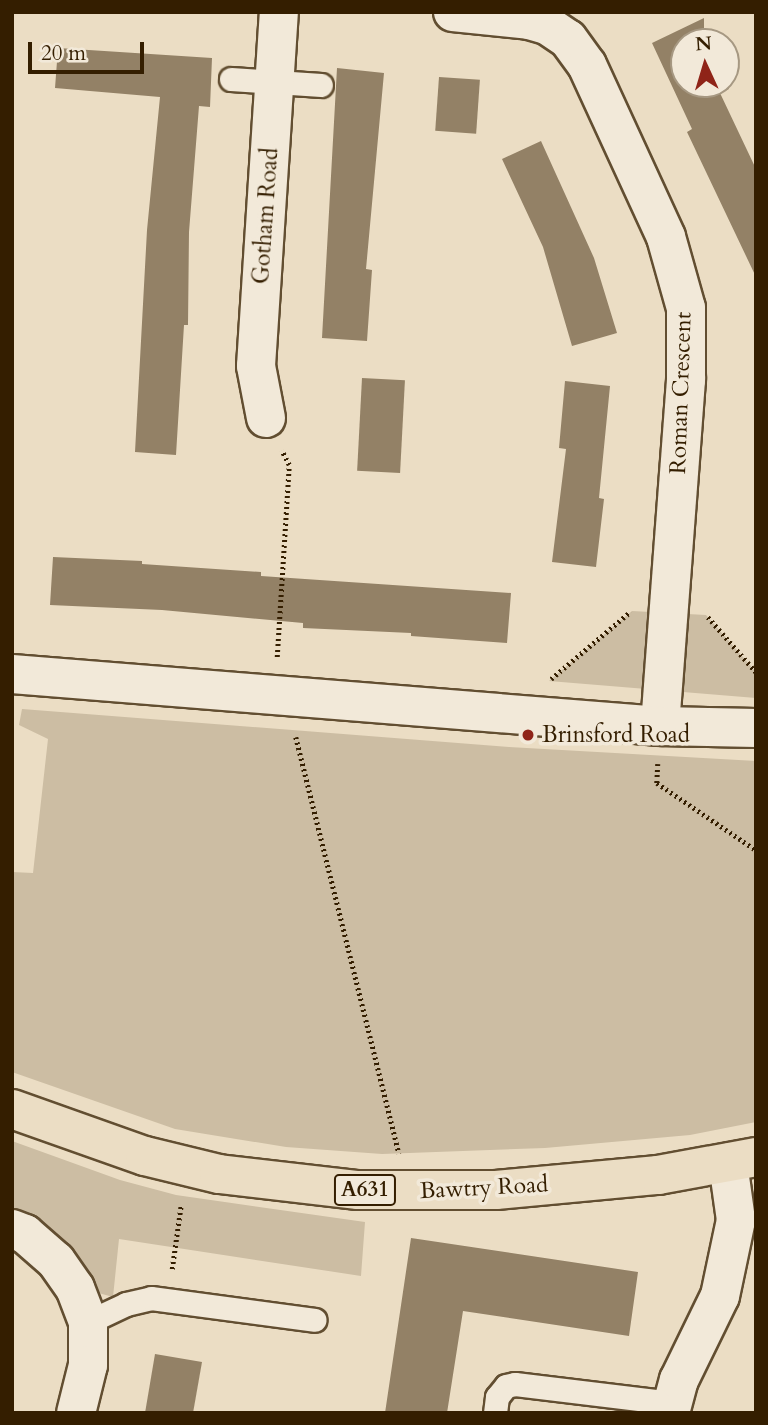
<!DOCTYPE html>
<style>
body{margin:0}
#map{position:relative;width:768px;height:1425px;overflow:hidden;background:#ebddc4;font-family:Cardo,serif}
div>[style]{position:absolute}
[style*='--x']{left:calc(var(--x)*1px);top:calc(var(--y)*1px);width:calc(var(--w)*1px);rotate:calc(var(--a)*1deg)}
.green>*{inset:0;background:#ccbda3}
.building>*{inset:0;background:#938166;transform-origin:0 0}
.path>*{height:4.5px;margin-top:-2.25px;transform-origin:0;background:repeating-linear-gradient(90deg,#341e00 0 2px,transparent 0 5.5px)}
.roads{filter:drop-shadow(2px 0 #624e31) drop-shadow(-2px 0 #624e31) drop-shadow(0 2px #624e31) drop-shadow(0 -2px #624e31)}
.service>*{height:23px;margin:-11.5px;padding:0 11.5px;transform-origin:11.5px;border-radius:11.5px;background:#f2e9d9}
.minor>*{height:38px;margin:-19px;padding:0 19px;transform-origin:19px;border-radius:19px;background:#f2e9d9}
.tertiary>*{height:38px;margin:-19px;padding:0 19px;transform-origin:19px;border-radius:19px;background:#f2e9d9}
.primary>*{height:38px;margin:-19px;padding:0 19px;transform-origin:19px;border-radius:19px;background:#ebddc4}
.dots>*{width:19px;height:19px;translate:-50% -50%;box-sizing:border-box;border:4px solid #f2e9d9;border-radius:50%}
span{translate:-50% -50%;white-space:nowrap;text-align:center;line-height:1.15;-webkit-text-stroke:7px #f2e9d9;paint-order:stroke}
.shield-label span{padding:2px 5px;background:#f2e9d9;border:2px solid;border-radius:5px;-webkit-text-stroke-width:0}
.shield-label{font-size:21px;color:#341e00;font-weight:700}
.street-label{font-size:23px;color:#341e00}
.poi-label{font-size:23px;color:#341e00}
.left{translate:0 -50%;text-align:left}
.frame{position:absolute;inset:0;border:14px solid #341e00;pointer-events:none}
.north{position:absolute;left:670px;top:28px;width:70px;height:70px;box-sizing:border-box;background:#f2e9d9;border:2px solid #a69882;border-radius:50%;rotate:356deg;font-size:19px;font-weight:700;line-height:28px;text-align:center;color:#341e00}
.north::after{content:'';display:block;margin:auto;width:24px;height:32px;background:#8f2418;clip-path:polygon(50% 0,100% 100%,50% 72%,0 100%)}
.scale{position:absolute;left:28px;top:42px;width:116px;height:32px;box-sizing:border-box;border:4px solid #341e00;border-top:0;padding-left:9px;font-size:21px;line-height:24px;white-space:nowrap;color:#341e00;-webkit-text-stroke:5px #f2e9d9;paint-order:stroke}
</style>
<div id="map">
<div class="green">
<div style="clip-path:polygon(632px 611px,706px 615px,756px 672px,756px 698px,549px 681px)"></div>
<div style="clip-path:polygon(22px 709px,509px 747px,756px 761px,756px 1122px,690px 1135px,545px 1148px,382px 1154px,286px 1147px,175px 1129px,12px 1072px,12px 872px,33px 873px,48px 739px,19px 725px)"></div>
<div style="clip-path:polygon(12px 1141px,120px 1180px,176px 1195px,365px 1222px,361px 1276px,119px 1239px,113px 1297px,95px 1292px,82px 1261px,42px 1223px,12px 1211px)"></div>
</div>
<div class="building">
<div style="clip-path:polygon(704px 18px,704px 29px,710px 42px,684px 42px,684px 84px,726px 83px,729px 89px,720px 93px,756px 169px,756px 277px,687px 132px,692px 129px,652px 43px)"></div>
<div style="clip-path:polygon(58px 48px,212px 58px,210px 107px,199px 106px,189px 232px,188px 325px,184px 325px,176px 455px,135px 452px,147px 230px,160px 97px,55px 88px)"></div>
<div style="clip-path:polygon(337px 68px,384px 73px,366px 269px,372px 270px,367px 341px,322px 338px)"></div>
<div style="left:439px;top:77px;width:41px;height:54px;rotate:4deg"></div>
<div style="clip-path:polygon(541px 141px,594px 258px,617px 333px,572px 346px,543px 247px,502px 159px)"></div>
<div style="left:362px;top:378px;width:43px;height:93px;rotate:3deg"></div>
<div style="clip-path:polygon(565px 381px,610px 386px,599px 498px,604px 499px,596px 567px,552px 562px,566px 449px,559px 448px)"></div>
<div style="clip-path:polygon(53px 557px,142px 561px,142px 564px,261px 572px,261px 576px,511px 593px,507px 643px,411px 636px,411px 633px,303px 628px,303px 623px,162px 610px,50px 605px)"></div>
<div style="clip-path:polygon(411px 1238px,638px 1272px,629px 1336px,463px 1311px,447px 1413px,385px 1413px)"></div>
<div style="clip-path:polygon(155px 1354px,202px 1362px,193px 1413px,145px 1413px)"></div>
</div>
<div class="path">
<div style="--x:708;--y:617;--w:73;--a:48.9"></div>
<div style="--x:277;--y:657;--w:192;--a:-86.4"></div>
<div style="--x:289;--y:465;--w:16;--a:-117"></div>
<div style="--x:551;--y:679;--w:104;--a:-40.3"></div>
<div style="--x:296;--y:737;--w:429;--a:76.1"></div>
<div style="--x:658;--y:764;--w:19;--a:93"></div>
<div style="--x:657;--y:783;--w:120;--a:34.1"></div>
<div style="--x:172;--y:1269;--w:65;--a:-82"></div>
</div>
<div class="roads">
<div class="service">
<div style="--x:231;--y:79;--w:90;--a:3.8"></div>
<div style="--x:88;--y:1322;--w:42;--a:-25.3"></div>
<div style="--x:126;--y:1304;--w:26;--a:-13"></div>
<div style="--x:151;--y:1298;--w:165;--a:7.6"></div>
<div style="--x:495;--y:1413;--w:16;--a:-83"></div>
<div style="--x:497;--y:1397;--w:14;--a:-51"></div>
<div style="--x:506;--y:1386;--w:9;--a:-13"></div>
<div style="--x:515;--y:1384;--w:158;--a:6.9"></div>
</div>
<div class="minor">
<div style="--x:453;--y:12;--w:76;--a:6"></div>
<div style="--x:529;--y:20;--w:19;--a:16"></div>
<div style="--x:547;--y:25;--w:25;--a:34"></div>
<div style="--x:568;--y:39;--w:32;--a:54"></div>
<div style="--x:587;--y:65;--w:189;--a:65.3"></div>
<div style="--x:666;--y:237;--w:74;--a:74.3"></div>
<div style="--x:686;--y:308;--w:72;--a:90"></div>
<div style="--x:686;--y:380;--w:347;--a:94.3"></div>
<div style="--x:266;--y:418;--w:53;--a:-100.9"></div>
<div style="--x:256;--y:366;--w:355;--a:-86.3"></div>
<div style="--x:12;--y:674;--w:650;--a:4.59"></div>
<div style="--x:660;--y:726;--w:96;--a:1.2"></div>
<div style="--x:12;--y:1229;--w:14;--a:21"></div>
<div style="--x:25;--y:1234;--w:41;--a:41.1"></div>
<div style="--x:56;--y:1261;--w:33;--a:55"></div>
<div style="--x:75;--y:1288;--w:36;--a:69"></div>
<div style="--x:88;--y:1322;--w:43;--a:90"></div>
<div style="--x:88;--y:1365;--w:49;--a:104"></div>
</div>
<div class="tertiary">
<div style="--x:670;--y:1413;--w:34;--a:-75"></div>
<div style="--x:679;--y:1380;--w:93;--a:-64"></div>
<div style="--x:720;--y:1296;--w:78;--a:-78.1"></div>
<div style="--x:736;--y:1220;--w:58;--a:-98"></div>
</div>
<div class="primary">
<div style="--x:12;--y:1109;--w:141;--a:19.5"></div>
<div style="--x:145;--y:1156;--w:76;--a:13.7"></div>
<div style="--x:219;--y:1174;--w:140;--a:6.6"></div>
<div style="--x:358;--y:1190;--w:138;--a:0"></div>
<div style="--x:496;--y:1190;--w:163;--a:-5.3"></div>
<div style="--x:658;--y:1175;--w:100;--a:-10.4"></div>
</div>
</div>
<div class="dots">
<div style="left:528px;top:735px;background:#8f2418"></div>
</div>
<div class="shield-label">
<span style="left:365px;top:1190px">A631</span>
</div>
<div class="street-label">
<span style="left:266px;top:216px;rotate:-86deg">Gotham Road</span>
<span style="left:681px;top:393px;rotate:-88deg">Roman Crescent</span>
<span style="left:484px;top:1188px;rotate:-3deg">Bawtry Road</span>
</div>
<div class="poi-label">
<span class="left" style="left:542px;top:735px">Brinsford Road</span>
</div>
<div class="frame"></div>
<div class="north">N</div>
<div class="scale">20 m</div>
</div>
